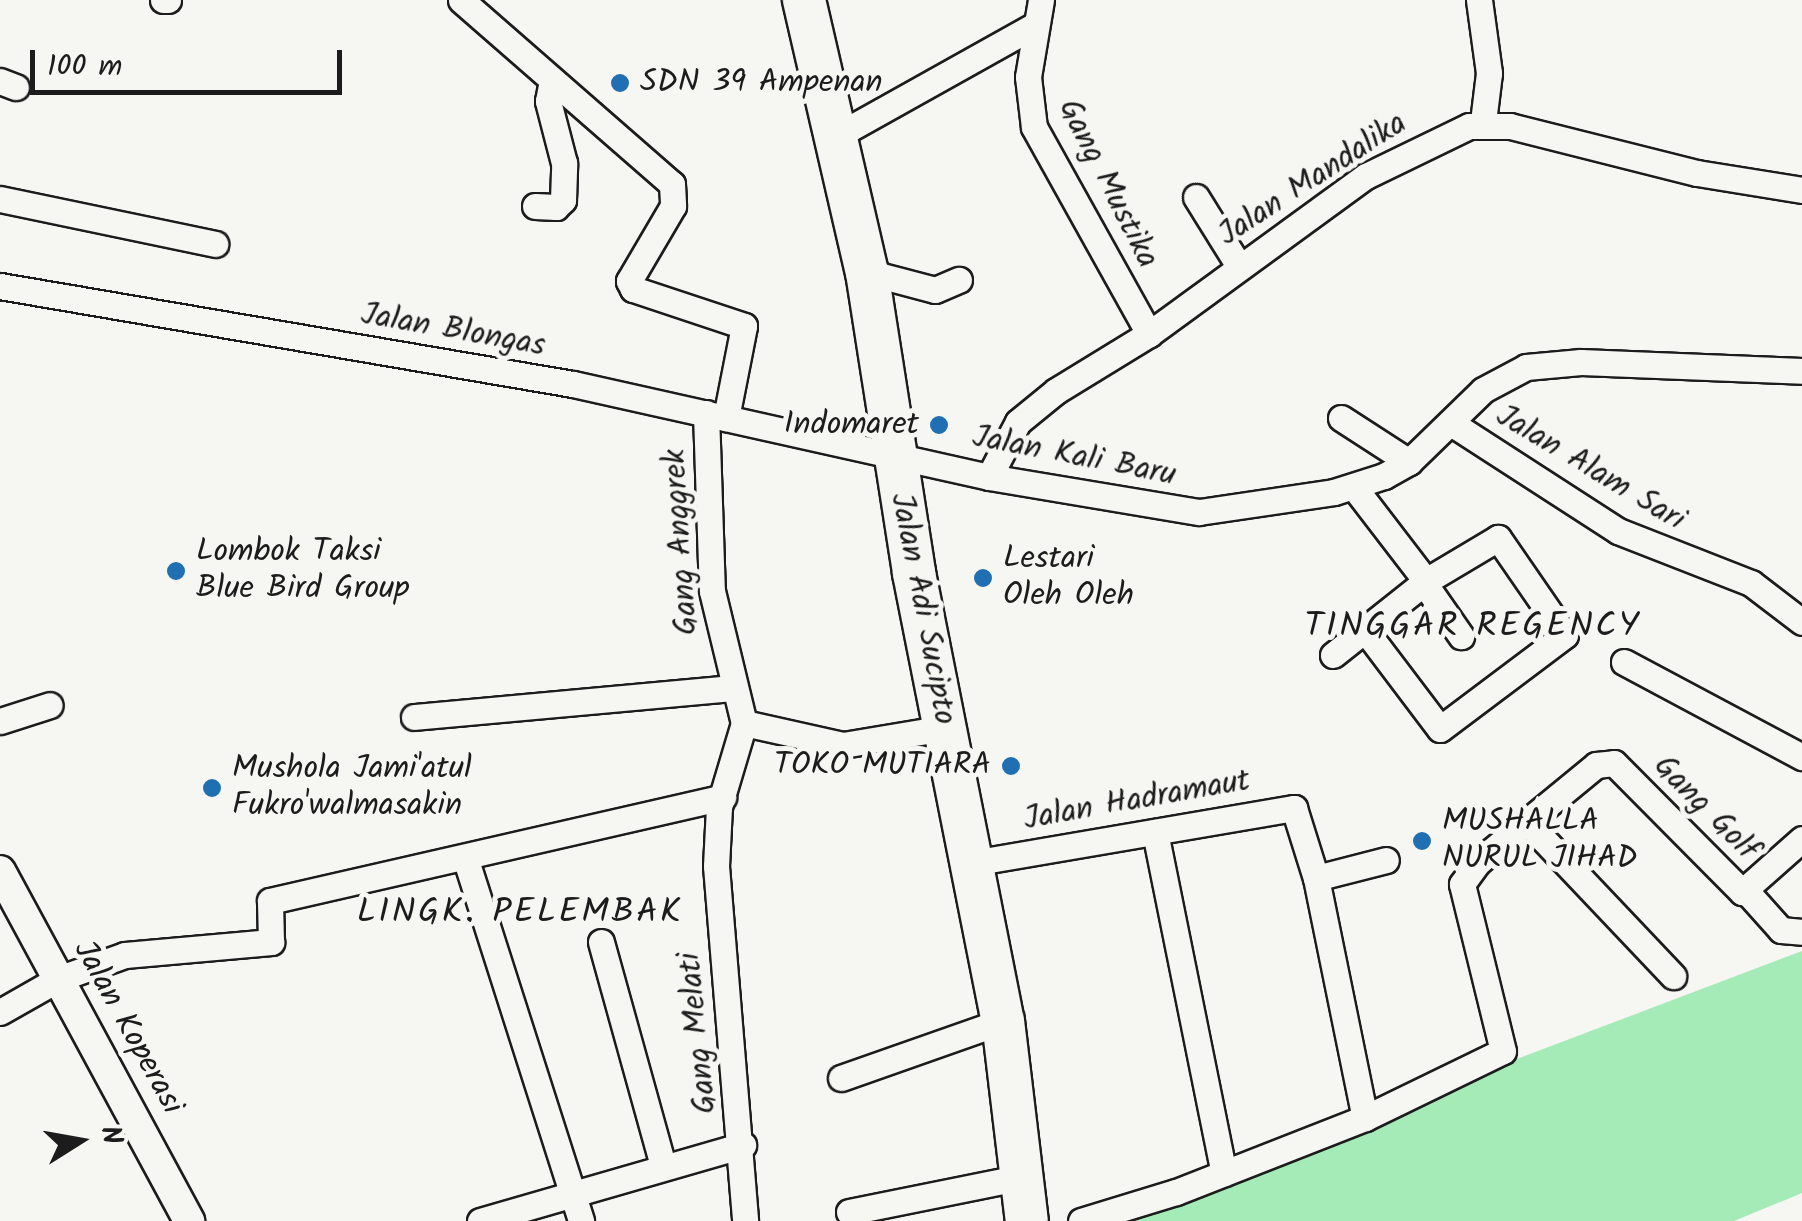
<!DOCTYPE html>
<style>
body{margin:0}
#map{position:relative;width:1802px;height:1221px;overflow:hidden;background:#f6f6f2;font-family:Kalam,sans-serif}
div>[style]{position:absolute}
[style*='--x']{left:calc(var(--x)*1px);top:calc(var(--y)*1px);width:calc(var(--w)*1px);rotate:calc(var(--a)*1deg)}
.green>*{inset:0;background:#a5ebb7}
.roads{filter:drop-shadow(2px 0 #1c1c1c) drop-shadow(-2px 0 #1c1c1c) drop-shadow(0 2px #1c1c1c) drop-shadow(0 -2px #1c1c1c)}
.minor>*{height:25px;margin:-12.5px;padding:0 12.5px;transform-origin:12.5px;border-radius:12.5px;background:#f6f6f2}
.tertiary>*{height:30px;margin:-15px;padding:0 15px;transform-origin:15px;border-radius:15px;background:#f6f6f2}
.trunk>*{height:42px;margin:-21px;padding:0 21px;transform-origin:21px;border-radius:21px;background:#f6f6f2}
.dots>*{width:28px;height:28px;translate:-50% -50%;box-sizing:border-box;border:5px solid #f6f6f2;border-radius:50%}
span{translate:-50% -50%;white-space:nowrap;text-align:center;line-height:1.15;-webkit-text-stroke:10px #f6f6f2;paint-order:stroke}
.poi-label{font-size:32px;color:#1c1c1c}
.left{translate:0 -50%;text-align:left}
.right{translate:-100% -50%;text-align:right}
.street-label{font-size:32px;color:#1c1c1c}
.neighbourhood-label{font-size:35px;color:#1c1c1c;letter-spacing:2.5px}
.north{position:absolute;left:30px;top:1091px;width:100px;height:100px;-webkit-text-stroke:8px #f6f6f2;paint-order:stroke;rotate:79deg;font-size:28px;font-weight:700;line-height:40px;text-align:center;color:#1c1c1c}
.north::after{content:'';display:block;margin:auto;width:35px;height:45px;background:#1c1c1c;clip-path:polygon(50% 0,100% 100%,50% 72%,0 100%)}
.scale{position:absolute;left:30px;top:50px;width:312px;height:45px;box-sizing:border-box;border:5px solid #1c1c1c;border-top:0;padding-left:12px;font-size:30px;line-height:35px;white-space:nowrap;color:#1c1c1c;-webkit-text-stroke:8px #f6f6f2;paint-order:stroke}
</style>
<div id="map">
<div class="green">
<div style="clip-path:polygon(1802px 951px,1802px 1193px,1734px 1221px,1089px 1221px)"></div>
</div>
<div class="roads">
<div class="minor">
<div style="--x:163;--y:0;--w:5;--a:0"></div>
<div style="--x:461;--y:0;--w:280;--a:41.1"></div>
<div style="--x:672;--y:184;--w:22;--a:87"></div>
<div style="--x:673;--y:206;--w:87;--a:120.4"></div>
<div style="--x:629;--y:281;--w:9;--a:63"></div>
<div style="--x:633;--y:289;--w:117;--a:18.4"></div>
<div style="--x:744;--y:326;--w:94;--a:101.1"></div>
<div style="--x:1041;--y:0;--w:78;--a:99.6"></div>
<div style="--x:1028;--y:77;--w:50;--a:83.2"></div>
<div style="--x:1034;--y:127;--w:237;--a:60.9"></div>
<div style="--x:1479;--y:0;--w:74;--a:82.2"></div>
<div style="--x:1489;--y:73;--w:49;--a:97"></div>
<div style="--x:0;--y:81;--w:17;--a:21"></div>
<div style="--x:840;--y:134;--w:221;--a:-29.2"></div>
<div style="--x:1196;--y:197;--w:81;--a:58.1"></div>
<div style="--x:0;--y:199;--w:220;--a:11.8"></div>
<div style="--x:535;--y:206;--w:21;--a:3"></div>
<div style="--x:556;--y:207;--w:10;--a:-45"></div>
<div style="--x:563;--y:200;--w:37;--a:-88"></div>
<div style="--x:564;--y:163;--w:64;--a:-104.5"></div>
<div style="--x:548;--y:101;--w:20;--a:-79"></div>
<div style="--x:867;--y:272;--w:70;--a:14.8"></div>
<div style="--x:935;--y:290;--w:26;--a:-23"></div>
<div style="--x:0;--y:286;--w:581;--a:9.71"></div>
<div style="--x:573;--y:384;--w:426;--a:12.6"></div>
<div style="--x:989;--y:477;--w:213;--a:9.5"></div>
<div style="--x:1199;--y:512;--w:136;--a:-8.4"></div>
<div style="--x:1334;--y:492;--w:52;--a:-17.7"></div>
<div style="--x:1384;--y:476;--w:29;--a:-29"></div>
<div style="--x:1409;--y:462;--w:103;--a:-44.2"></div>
<div style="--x:1483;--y:390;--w:49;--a:-28.1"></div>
<div style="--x:1526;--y:367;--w:55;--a:-5.2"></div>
<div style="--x:1581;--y:362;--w:221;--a:2.3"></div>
<div style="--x:706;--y:413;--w:178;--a:88.1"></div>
<div style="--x:712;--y:591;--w:136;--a:76.4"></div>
<div style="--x:1341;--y:418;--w:81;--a:32.9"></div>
<div style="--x:1451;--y:423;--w:199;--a:32.9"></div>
<div style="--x:1618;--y:531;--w:143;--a:21.4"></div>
<div style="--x:1751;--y:583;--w:64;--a:37.4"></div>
<div style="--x:989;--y:477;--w:62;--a:-62.2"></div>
<div style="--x:1018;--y:422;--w:49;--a:-39.2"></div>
<div style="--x:1056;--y:391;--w:109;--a:-31.5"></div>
<div style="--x:1149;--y:334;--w:268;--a:-36.1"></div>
<div style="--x:1366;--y:176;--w:114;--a:-25.9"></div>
<div style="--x:1469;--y:126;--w:41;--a:0"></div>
<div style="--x:1510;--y:126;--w:193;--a:14.1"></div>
<div style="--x:1697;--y:173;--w:106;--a:9.2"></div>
<div style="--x:1424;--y:583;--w:65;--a:55.1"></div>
<div style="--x:1365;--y:630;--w:124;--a:52.9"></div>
<div style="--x:1440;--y:729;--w:156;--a:-36.9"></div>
<div style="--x:1565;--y:635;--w:118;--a:-124.6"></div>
<div style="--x:1498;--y:538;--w:84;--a:149.2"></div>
<div style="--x:1333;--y:655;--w:119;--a:-38.5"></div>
<div style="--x:1426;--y:581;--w:118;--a:-127.5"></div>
<div style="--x:1624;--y:662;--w:202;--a:28.1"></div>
<div style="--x:414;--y:717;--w:321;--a:-5.2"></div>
<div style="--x:0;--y:721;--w:52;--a:-17.7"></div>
<div style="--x:744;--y:723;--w:88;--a:106.6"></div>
<div style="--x:719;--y:807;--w:59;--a:92.9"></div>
<div style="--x:716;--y:866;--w:356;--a:85.3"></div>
<div style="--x:744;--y:723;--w:101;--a:12.5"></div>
<div style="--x:843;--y:745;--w:103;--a:-9.5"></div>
<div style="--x:1526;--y:821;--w:214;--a:46.5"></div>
<div style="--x:1155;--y:832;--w:348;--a:78.6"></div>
<div style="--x:465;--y:857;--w:382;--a:72.3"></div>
<div style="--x:972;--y:863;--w:327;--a:-9.7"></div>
<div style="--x:1294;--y:808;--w:73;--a:72.6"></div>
<div style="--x:1316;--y:878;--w:245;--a:78.5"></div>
<div style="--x:1316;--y:878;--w:72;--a:-14.4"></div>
<div style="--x:1747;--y:892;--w:51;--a:48.2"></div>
<div style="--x:1781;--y:930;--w:21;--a:5"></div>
<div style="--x:601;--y:942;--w:232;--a:74.5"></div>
<div style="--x:0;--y:1012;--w:67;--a:-29.6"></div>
<div style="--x:58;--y:979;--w:71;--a:-19.7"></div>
<div style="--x:125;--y:955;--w:147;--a:-5.1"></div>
<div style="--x:271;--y:942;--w:41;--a:-91.4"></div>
<div style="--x:270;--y:901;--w:465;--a:-12.9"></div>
<div style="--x:841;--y:1078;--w:172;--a:-19.4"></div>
<div style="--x:849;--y:1212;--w:177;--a:-11.4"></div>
<div style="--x:480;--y:1221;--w:274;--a:-16.1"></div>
<div style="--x:1081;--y:1221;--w:99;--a:-17"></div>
<div style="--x:1176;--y:1192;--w:203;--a:-21.4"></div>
<div style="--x:1365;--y:1118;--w:153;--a:-25.9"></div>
<div style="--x:1503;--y:1051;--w:172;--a:-103.8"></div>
<div style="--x:1462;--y:884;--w:27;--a:-54"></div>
<div style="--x:1478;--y:862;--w:153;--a:-39.4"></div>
<div style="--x:1596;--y:765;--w:18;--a:-6"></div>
<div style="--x:1614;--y:763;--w:182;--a:45.2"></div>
<div style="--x:1742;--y:892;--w:80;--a:-41.5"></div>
</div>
<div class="tertiary">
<div style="--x:0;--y:871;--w:398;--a:61.6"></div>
</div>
<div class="trunk">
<div style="--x:804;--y:0;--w:279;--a:77"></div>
<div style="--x:867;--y:272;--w:305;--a:81.1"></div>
<div style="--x:914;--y:573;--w:457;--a:78.8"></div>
<div style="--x:1003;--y:1021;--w:201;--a:83.2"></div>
</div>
</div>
<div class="dots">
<div style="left:620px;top:83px;background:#1f6fb2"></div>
<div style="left:939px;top:425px;background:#1f6fb2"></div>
<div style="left:176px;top:571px;background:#1f6fb2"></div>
<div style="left:983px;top:578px;background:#1f6fb2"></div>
<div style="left:1011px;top:766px;background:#1f6fb2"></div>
<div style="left:212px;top:788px;background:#1f6fb2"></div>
<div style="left:1422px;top:841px;background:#1f6fb2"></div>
</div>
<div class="poi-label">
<span class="left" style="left:640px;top:83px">SDN 39 Ampenan</span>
<span class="right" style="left:919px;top:425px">Indomaret</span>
<span class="left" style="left:196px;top:571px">Lombok Taksi<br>Blue Bird Group</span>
<span class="left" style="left:1003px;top:578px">Lestari<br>Oleh Oleh</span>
<span class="right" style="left:991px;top:766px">TOKO MUTIARA</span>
<span class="left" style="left:232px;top:788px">Mushola Jami'atul<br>Fukro'walmasakin</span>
<span class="left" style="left:1442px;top:841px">MUSHALLA<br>NURUL JIHAD</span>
</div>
<div class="street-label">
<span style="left:1313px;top:180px;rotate:-33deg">Jalan Mandalika</span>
<span style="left:1107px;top:184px;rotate:63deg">Gang Mustika</span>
<span style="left:453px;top:331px;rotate:10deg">Jalan Blongas</span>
<span style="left:1074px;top:457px;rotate:11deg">Jalan Kali Baru</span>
<span style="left:1590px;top:469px;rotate:31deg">Jalan Alam Sari</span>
<span style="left:682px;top:542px;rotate:-94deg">Gang Anggrek</span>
<span style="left:922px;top:609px;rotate:79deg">Jalan Adi Sucipto</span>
<span style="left:1137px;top:801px;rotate:-10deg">Jalan Hadramaut</span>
<span style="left:1705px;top:809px;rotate:45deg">Gang Golf</span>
<span style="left:127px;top:1028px;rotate:61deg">Jalan Koperasi</span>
<span style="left:699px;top:1033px;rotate:-96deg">Gang Melati</span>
</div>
<div class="neighbourhood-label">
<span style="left:1473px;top:627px">TINGGAR REGENCY</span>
<span style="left:520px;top:913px">LINGK. PELEMBAK</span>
</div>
<div class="north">N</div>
<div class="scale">100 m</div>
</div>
